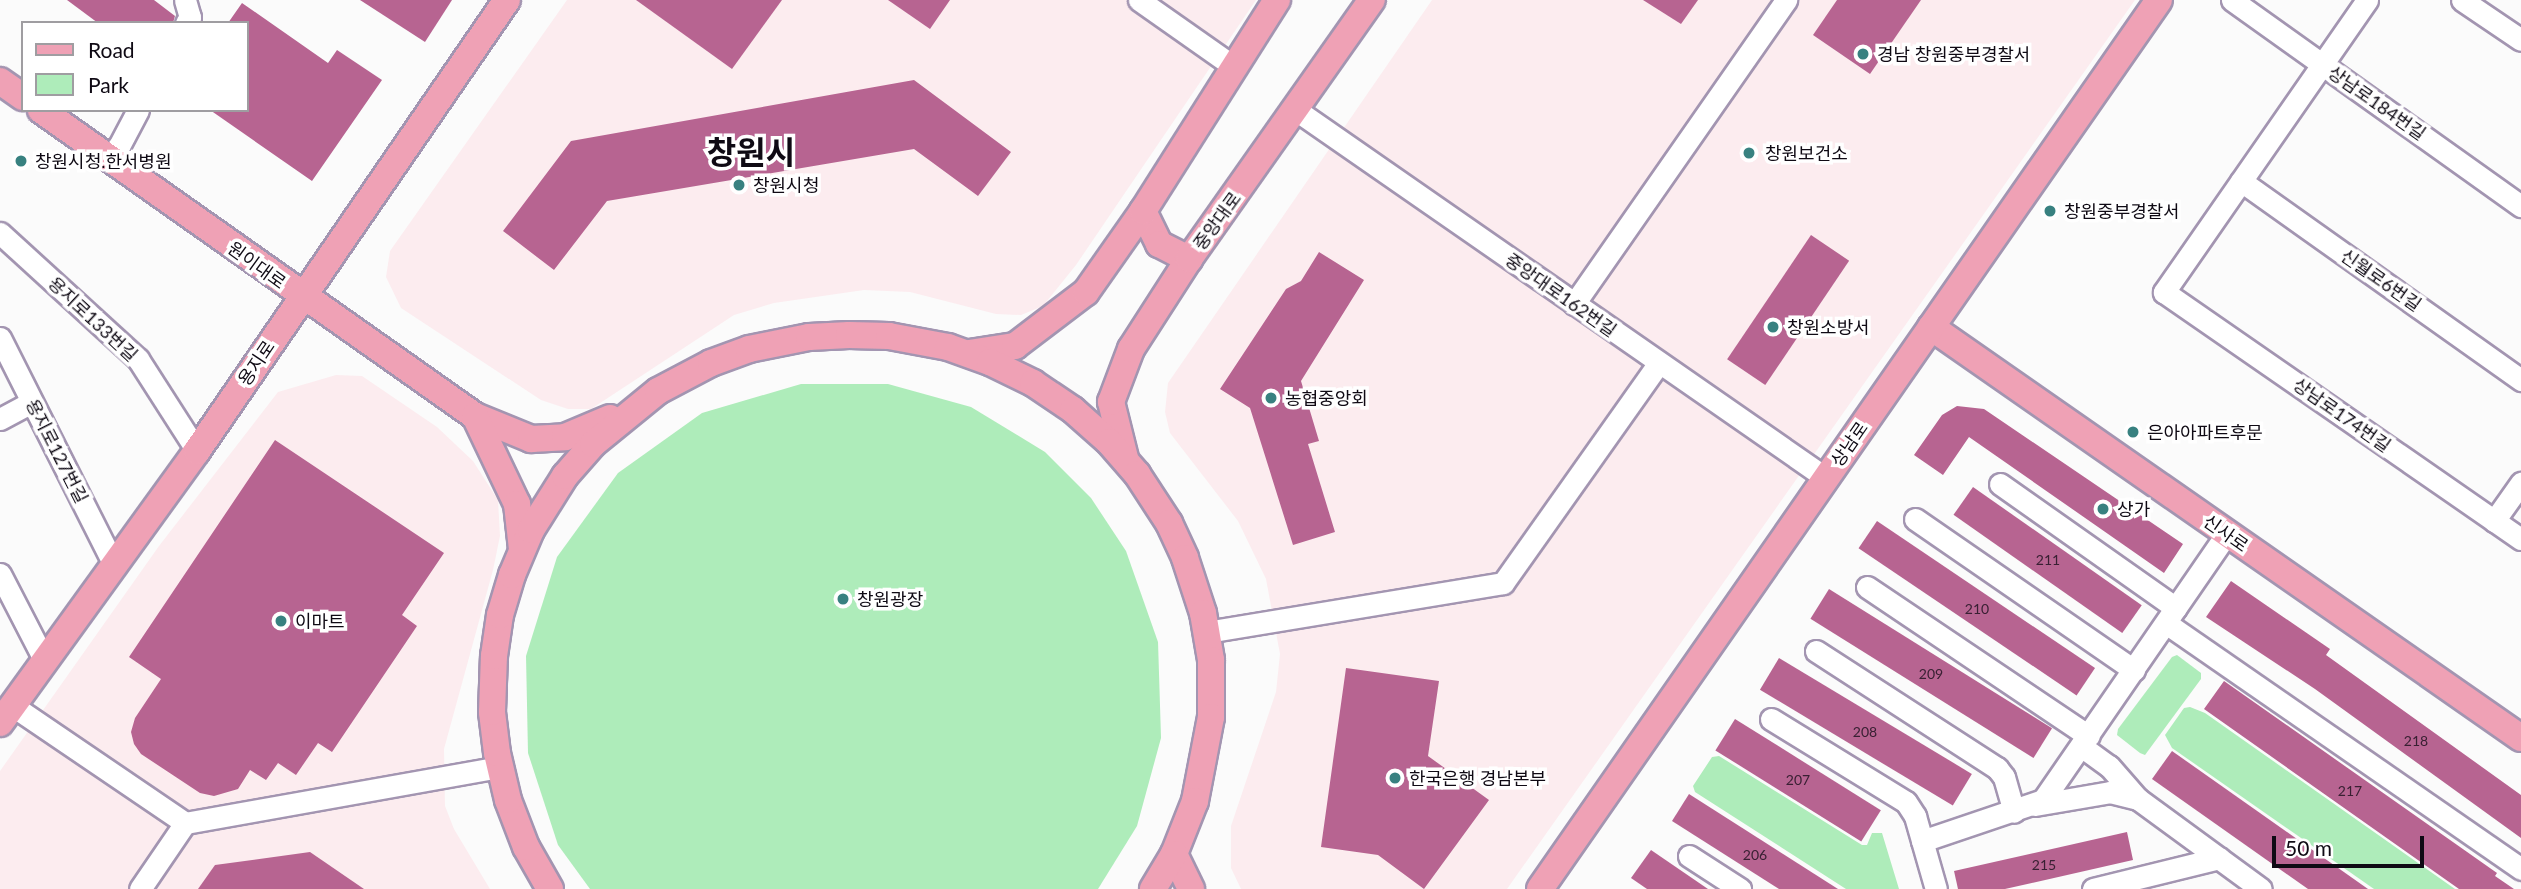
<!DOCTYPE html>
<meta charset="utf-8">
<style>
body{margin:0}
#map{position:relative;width:2521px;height:889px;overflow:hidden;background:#fbfbfb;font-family:Lato,"Noto Sans KR",sans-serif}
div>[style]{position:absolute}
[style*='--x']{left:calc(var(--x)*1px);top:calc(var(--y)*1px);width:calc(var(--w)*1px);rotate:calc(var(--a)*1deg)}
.commercial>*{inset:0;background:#fcecef}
.green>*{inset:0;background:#aeecba}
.building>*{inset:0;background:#b76491;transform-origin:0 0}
.roads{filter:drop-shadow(2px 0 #a395b1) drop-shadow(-2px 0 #a395b1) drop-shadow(0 2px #a395b1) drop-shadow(0 -2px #a395b1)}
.minor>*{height:21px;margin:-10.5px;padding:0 10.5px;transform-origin:10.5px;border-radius:10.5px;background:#fff}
.major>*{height:26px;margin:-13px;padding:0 13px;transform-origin:13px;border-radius:13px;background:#efa1b5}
.dots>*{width:19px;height:19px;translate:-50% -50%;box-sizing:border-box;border:4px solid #fff;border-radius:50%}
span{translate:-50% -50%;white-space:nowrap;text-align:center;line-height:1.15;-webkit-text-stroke:7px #fff;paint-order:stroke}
.number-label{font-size:14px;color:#392033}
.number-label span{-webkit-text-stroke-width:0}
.poi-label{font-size:18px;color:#0f0a14}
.left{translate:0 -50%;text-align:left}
.street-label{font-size:18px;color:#0f0a14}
.town-label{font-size:32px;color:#0f0a14;font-weight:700}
.legend{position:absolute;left:21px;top:21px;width:228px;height:91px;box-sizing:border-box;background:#fff;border:2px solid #9f9da1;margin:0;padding:9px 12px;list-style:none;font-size:21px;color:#0f0a14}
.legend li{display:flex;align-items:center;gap:14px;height:35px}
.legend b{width:35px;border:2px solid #9f9da1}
.scale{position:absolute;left:2272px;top:836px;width:152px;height:32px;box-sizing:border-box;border:4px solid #0f0a14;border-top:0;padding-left:9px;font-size:21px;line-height:24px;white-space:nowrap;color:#0f0a14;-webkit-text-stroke:5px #fff;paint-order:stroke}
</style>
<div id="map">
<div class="commercial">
<div style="clip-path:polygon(567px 0,1256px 0,1076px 265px,1043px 306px,1021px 315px,996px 314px,910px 292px,864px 290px,774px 303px,734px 315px,591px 409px,568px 409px,541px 400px,401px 308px,386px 277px,390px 251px)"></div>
<div style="clip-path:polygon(1432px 0,2135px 0,1507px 889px,1241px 889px,1231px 868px,1231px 826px,1276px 692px,1280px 654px,1266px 579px,1238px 521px,1170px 433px,1165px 412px,1168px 383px)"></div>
<div style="clip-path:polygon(336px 375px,362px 376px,437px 427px,473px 461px,498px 500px,500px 536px,493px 570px,444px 749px,445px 806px,454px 829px,490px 889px,0 889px,0 771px,159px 546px,278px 392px)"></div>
</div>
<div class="green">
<div style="clip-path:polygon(801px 384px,888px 384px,971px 407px,1045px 452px,1091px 498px,1126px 551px,1158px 642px,1161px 738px,1137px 826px,1098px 889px,590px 889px,558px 845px,528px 753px,526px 656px,557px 557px,618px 473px,702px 413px)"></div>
<div style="clip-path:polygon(2177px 655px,2201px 673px,2201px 679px,2145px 755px,2140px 753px,2117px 735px,2118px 729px,2172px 657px)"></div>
<div style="clip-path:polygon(2190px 707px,2205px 713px,2455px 889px,2374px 889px,2172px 748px,2165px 735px,2184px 708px)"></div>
<div style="clip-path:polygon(1719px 756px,1862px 845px,1867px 845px,1872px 833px,1882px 833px,1899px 889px,1846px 889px,1695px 792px,1693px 786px,1712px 757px)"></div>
</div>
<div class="building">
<div style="clip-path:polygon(67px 0,154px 0,175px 16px,173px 23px,98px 23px)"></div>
<div style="clip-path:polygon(360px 0,452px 0,425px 42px)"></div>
<div style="clip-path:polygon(636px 0,782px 0,732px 69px)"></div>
<div style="clip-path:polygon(888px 0,950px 0,930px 29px)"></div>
<div style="clip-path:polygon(1643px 0,1698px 0,1681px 24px)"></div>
<div style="clip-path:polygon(1837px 0,1921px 0,1870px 74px,1813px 35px)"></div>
<div style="clip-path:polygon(242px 3px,328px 63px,337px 50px,382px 80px,312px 181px,210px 110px,247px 110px,247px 23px,228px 23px)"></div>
<div style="clip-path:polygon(914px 80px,1011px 152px,978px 196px,914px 149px,607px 201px,554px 270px,503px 231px,571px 141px)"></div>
<div style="left:1811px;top:235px;width:46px;height:150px;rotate:34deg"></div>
<div style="clip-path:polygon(1319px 252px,1364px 280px,1301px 381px,1319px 441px,1308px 444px,1335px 532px,1293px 545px,1250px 408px,1220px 389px,1286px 289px,1301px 281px)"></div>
<div style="clip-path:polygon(1957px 406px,1984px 409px,2183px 544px,2164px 573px,1969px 437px,1943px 475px,1914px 455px,1942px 415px)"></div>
<div style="clip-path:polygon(275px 440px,444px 553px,402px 615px,417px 626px,332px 752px,318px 743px,296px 775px,278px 763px,266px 780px,250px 770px,238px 789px,214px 796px,200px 793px,141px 754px,134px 744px,131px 732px,135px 718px,161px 679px,129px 657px)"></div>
<div style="left:1973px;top:487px;width:206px;height:34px;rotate:35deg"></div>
<div style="left:1877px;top:521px;width:263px;height:33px;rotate:34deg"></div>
<div style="clip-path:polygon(2231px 581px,2330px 649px,2326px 655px,2521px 795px,2521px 838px,2315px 689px,2206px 617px)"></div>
<div style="left:1829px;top:589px;width:263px;height:35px;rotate:32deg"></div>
<div style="left:1779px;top:658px;width:225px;height:37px;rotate:31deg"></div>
<div style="clip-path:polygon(1346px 668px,1439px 681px,1428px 756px,1489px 800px,1424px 889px,1378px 855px,1321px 847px)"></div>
<div style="clip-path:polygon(2224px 681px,2497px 873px,2495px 876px,2514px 889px,2459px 889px,2204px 709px)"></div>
<div style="left:1735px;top:719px;width:172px;height:37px;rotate:32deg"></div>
<div style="clip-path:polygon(2172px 751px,2368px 889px,2308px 889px,2152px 779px)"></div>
<div style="clip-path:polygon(1689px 794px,1838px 889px,1779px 889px,1672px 821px)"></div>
<div style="clip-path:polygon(2127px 832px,2133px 860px,2005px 889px,1958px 889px,1954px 871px)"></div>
<div style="clip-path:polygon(1651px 850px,1708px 889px,1647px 889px,1631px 878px)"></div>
<div style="clip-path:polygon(310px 852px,364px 889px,198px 889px,215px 865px)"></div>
</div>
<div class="roads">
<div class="minor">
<div style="--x:185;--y:0;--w:18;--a:74"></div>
<div style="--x:190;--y:17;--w:7;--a:124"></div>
<div style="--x:1139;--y:0;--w:115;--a:35.1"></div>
<div style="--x:2232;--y:0;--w:355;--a:35.5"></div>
<div style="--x:2367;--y:0;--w:356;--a:124.8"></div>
<div style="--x:2164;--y:292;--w:434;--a:34.7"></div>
<div style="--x:2462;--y:0;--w:71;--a:34.1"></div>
<div style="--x:1296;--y:110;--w:645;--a:34.77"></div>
<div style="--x:108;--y:157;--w:16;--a:-45"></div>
<div style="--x:119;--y:146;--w:41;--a:-62.2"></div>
<div style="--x:2241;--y:181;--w:344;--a:35.4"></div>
<div style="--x:0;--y:233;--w:187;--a:42.4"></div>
<div style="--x:138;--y:359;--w:109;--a:57.3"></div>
<div style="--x:1574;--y:304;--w:371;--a:-55.1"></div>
<div style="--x:0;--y:338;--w:254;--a:63.3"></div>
<div style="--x:0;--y:419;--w:36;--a:-28"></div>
<div style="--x:2000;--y:484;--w:215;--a:35.2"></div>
<div style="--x:1915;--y:519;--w:266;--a:34.6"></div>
<div style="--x:2494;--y:521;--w:47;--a:-54.6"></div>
<div style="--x:0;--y:574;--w:98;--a:62.7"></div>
<div style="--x:1867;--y:587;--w:267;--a:33.9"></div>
<div style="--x:2166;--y:623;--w:432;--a:34.7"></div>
<div style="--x:1207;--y:632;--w:300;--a:-9.4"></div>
<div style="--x:1503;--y:583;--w:270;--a:-54.7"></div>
<div style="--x:1816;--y:651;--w:216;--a:32.9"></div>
<div style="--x:1997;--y:768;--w:11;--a:52"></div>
<div style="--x:2004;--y:777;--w:36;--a:74"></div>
<div style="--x:13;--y:706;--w:208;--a:34.2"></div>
<div style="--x:1771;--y:719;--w:158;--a:31.6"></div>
<div style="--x:1906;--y:802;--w:17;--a:57"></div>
<div style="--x:1915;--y:816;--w:76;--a:74"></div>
<div style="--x:2081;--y:746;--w:34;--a:36"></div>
<div style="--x:2109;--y:766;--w:44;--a:48.7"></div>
<div style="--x:2035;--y:805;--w:76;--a:-9.8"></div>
<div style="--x:2110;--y:792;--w:29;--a:14"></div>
<div style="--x:2138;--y:799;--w:152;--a:36.2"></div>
<div style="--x:1922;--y:841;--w:128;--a:-18.7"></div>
<div style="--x:2043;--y:800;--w:324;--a:-55.4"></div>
<div style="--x:1689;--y:856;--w:61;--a:32.9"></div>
<div style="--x:140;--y:889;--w:80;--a:-55.7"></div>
<div style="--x:185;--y:823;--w:319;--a:-10.1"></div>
<div style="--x:2093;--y:889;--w:130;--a:-13.8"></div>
</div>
<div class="major">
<div style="--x:0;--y:81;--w:28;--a:35"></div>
<div style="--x:41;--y:110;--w:531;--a:35.19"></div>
<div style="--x:475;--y:416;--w:61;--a:22.3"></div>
<div style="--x:531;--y:439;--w:34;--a:-3"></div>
<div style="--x:565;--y:437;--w:49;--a:-22.9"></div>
<div style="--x:1143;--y:211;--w:37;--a:64"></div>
<div style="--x:1159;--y:244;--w:34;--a:27"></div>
<div style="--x:1931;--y:327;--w:719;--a:34.86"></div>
<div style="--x:969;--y:353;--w:47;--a:-8.7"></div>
<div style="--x:1015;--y:346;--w:89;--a:-37.3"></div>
<div style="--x:1086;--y:292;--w:99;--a:-54.9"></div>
<div style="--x:1143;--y:211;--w:250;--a:-57.6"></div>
<div style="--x:475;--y:416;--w:98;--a:64.5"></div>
<div style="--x:517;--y:504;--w:45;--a:83.7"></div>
<div style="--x:1125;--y:458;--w:58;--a:-104"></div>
<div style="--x:1111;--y:402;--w:57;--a:-69.3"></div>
<div style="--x:1131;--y:349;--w:107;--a:-57.2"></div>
<div style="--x:1189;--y:259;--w:317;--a:-54.8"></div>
<div style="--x:0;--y:723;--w:336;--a:-54.1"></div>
<div style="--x:197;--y:451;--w:547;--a:-55.5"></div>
<div style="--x:1174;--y:854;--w:39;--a:64"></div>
<div style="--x:550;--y:889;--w:48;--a:-119.7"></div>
<div style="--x:526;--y:847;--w:50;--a:-111"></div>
<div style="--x:508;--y:800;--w:48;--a:-103.2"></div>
<div style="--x:497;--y:753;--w:41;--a:-97"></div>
<div style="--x:492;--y:712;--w:56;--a:-88"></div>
<div style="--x:494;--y:656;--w:41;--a:-81.7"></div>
<div style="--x:500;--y:615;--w:42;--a:-73.3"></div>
<div style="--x:512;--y:575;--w:49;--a:-67.1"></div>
<div style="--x:531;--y:530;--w:64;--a:-57.8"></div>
<div style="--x:565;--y:476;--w:43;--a:-48.8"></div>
<div style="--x:593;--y:444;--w:84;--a:-39.2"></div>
<div style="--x:658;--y:391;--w:60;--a:-27.8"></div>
<div style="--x:711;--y:363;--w:40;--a:-20.2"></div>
<div style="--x:749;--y:349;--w:61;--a:-11.3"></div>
<div style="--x:809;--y:337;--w:40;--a:-2.9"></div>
<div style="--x:849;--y:335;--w:40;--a:1.4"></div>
<div style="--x:889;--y:336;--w:60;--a:10.6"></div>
<div style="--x:948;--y:347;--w:45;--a:19.7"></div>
<div style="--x:990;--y:362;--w:48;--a:26"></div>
<div style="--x:1033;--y:383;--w:48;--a:34"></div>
<div style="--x:1073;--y:410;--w:48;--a:41.6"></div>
<div style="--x:1109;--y:442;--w:43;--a:48.8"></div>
<div style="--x:1137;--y:474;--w:59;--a:56.9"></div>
<div style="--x:1169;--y:523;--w:38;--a:65"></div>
<div style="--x:1185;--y:558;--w:58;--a:71.9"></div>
<div style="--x:1203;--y:613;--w:48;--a:80.3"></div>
<div style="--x:1211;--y:660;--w:57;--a:90"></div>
<div style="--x:1211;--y:717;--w:86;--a:100.8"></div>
<div style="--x:1195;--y:801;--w:57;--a:111.6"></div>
<div style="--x:1174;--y:854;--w:41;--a:121"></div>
<div style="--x:1540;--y:889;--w:1083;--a:-55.15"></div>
</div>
</div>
<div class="dots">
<div style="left:1863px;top:54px;background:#388180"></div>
<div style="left:1749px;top:153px;background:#388180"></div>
<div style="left:21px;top:161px;background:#388180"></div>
<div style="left:739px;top:185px;background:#388180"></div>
<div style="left:2050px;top:211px;background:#388180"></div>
<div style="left:1773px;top:327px;background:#388180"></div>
<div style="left:1271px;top:398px;background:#388180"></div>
<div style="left:2133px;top:432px;background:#388180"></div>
<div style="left:2103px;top:509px;background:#388180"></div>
<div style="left:843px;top:599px;background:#388180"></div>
<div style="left:281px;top:621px;background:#388180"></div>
<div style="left:1395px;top:778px;background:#388180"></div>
</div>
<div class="number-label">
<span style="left:2048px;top:560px">211</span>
<span style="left:1977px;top:609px">210</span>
<span style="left:1931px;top:674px">209</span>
<span style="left:1865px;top:732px">208</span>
<span style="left:2416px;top:741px">218</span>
<span style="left:1798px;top:780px">207</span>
<span style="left:2350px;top:791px">217</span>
<span style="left:1755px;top:855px">206</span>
<span style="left:2044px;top:865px">215</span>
</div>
<div class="poi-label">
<span class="left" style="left:1877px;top:54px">경남 창원중부경찰서</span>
<span class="left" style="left:1765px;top:153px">창원보건소</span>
<span class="left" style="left:35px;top:161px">창원시청.한서병원</span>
<span class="left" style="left:753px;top:185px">창원시청</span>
<span class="left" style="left:2064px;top:211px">창원중부경찰서</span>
<span class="left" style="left:1787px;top:327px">창원소방서</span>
<span class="left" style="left:1285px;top:398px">농협중앙회</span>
<span class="left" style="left:2147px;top:432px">은아아파트후문</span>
<span class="left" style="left:2117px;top:509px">상가</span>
<span class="left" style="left:857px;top:599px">창원광장</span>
<span class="left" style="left:295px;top:621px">이마트</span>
<span class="left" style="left:1409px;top:778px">한국은행 경남본부</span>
</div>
<div class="street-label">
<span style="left:2377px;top:103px;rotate:35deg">상남로184번길</span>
<span style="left:1217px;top:221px;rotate:-54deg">중앙대로</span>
<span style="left:257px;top:265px;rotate:36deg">원이대로</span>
<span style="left:2381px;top:280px;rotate:35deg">신월로6번길</span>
<span style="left:1561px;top:295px;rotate:35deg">중앙대로162번길</span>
<span style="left:93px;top:319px;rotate:43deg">용지로133번길</span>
<span style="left:256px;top:363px;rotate:-56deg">용지로</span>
<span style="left:2342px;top:415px;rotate:35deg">상남로174번길</span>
<span style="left:1849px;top:444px;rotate:-55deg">상남로</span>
<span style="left:57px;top:451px;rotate:63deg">용지로127번길</span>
<span style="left:2226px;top:533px;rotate:35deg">신사로</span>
</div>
<div class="town-label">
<span style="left:751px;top:152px">창원시</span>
</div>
<ul class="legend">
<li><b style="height:9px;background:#efa1b5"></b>Road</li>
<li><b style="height:19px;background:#aeecba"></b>Park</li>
</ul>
<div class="scale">50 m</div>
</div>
